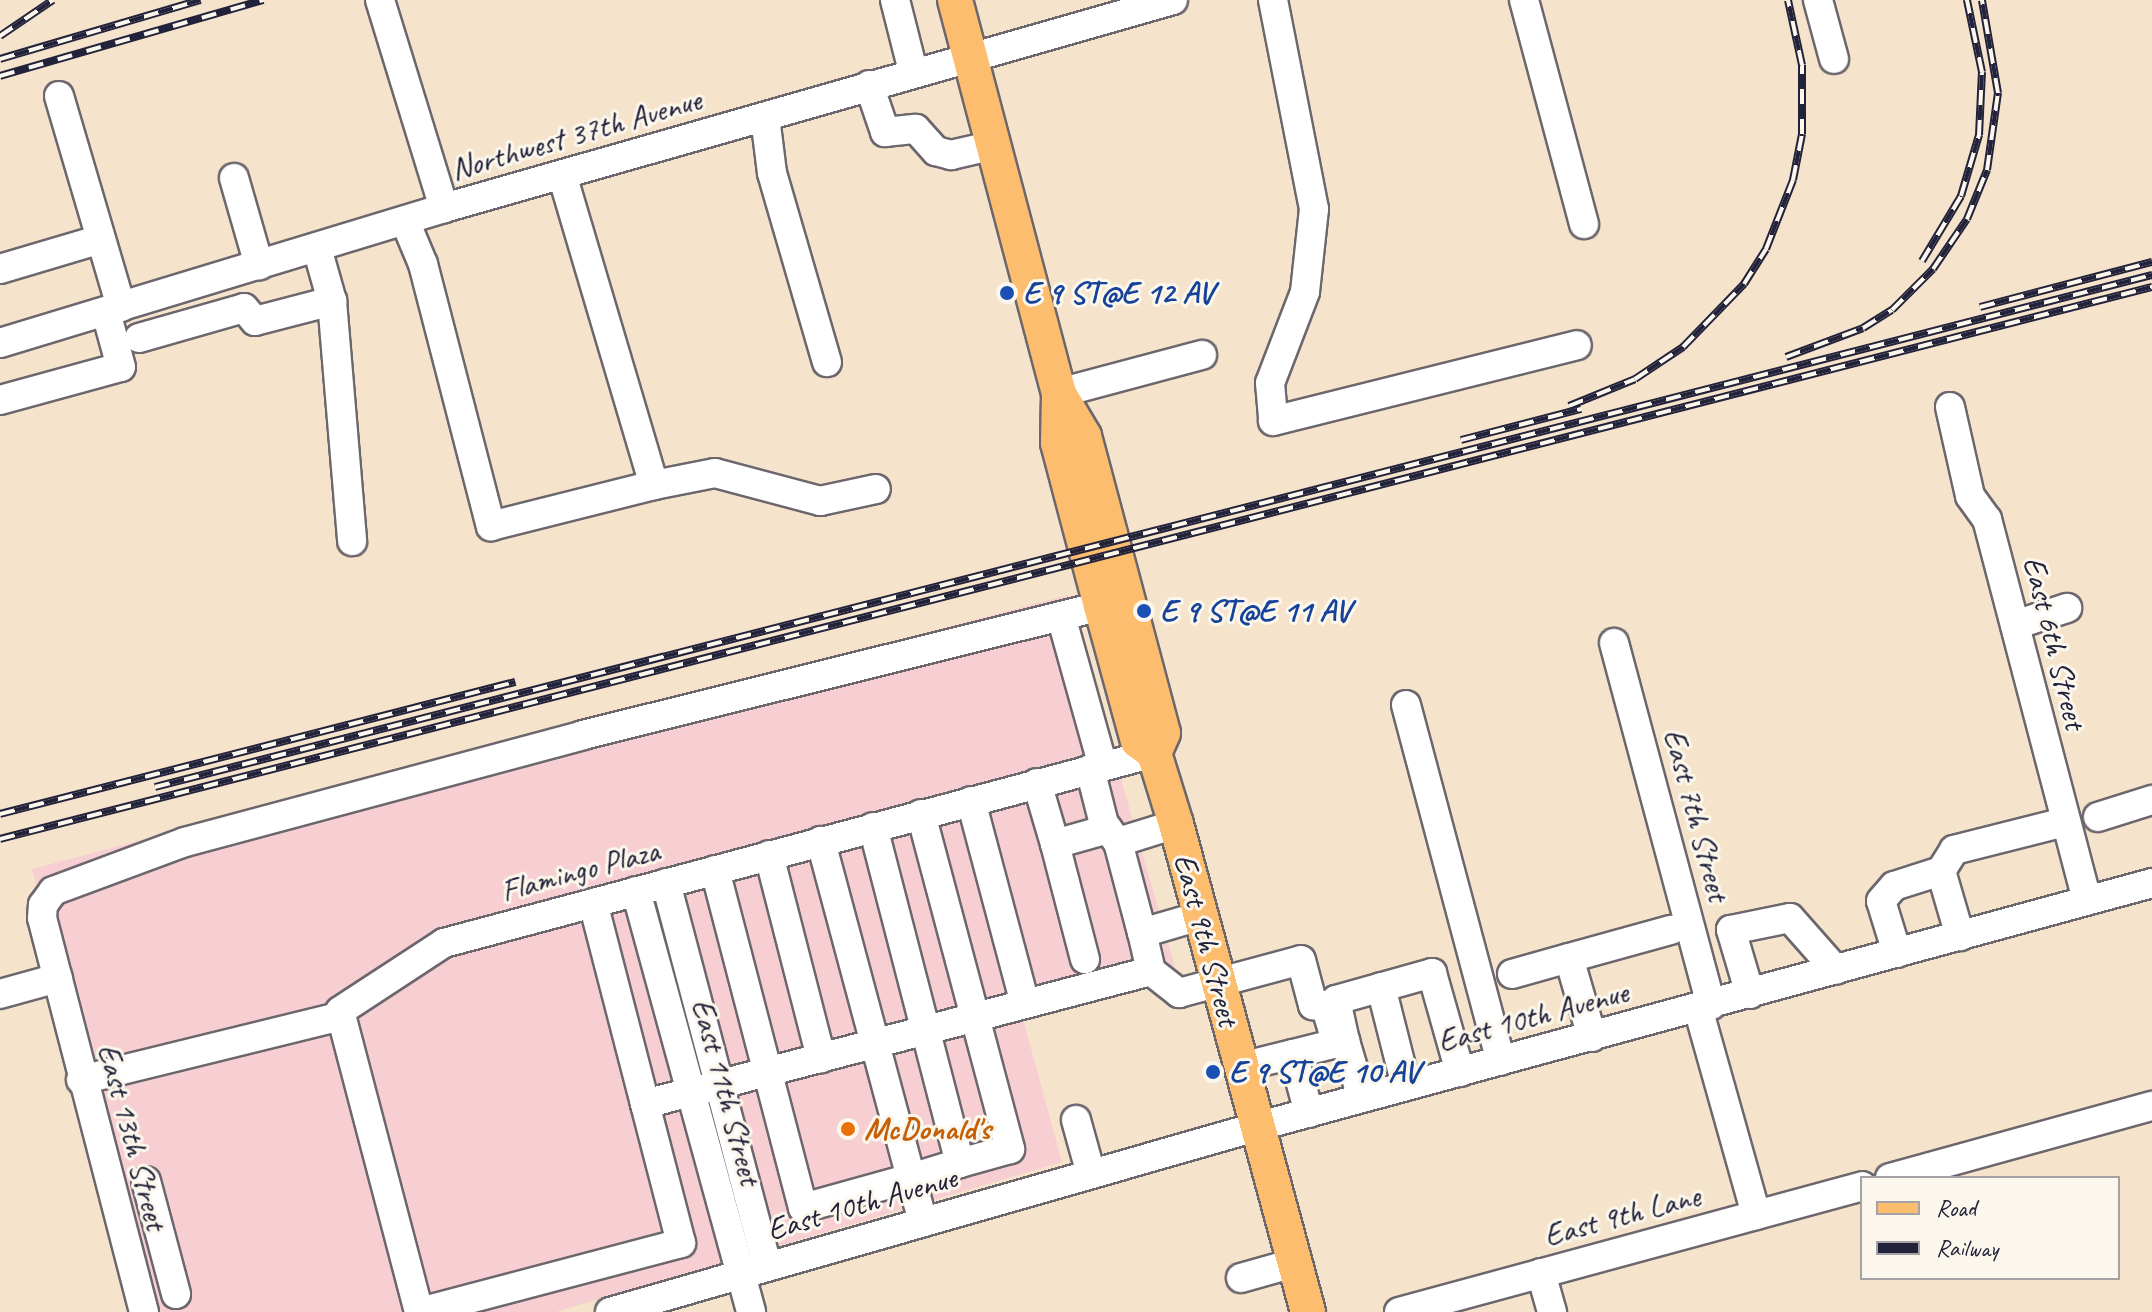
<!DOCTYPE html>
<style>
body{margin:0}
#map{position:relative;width:2152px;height:1312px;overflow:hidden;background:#f5e4cb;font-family:Caveat,sans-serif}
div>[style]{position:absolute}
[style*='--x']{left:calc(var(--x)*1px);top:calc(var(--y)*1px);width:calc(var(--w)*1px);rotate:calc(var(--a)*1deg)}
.built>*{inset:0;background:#f7cfd3}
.roads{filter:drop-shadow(2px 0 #6c666d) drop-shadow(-2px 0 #6c666d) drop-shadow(0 2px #6c666d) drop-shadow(0 -2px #6c666d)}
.minor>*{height:28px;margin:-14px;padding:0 14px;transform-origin:14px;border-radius:14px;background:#fff}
.major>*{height:34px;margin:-17px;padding:0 17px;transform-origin:17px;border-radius:17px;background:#fcbd6f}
.rail>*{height:8px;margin-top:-4px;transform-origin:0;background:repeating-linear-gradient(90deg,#fbf7ec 0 15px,#22223b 0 30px);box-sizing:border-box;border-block:2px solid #22223b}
.dots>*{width:22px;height:22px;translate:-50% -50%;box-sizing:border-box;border:4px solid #fbf7ec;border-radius:50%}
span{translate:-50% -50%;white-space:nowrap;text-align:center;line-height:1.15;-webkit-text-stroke:6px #fbf7ec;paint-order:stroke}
.street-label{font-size:32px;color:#22223b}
.transit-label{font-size:32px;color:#164399;font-weight:700}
.left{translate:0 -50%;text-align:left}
.food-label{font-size:32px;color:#c56008;font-weight:700}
.legend{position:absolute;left:1860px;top:1176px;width:260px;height:104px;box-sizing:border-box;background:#fbf7ec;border:2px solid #a4a2a5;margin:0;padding:10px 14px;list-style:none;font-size:24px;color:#22223b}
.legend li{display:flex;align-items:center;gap:16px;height:40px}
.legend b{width:40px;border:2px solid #a4a2a5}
</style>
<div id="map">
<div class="built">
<div style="clip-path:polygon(1068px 595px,1177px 974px,1023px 1019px,1062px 1162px,556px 1312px,153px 1312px,32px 869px)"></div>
</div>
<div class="roads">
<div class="minor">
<div style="--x:380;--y:0;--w:218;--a:72.9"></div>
<div style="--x:895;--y:0;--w:73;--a:75.8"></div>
<div style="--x:1273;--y:0;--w:213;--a:78.9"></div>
<div style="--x:1314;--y:209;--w:83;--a:96.2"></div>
<div style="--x:1305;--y:292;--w:97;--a:111"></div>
<div style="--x:1270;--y:383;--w:38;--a:85"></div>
<div style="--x:1273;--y:421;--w:313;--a:-14"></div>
<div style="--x:1524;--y:0;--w:232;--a:75"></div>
<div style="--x:1818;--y:0;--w:61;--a:74.8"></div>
<div style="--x:869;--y:85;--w:50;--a:71.2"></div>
<div style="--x:885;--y:132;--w:31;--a:-6"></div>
<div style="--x:916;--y:129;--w:30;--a:48"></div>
<div style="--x:936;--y:151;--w:16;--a:15"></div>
<div style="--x:951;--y:155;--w:44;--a:-13.1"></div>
<div style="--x:59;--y:96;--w:220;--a:73.6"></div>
<div style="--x:765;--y:117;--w:56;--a:82.9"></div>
<div style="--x:772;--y:173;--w:197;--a:73.8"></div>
<div style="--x:234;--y:178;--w:91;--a:74"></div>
<div style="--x:405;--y:221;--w:47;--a:67.3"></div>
<div style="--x:423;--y:264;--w:271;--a:75.5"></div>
<div style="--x:491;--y:526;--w:168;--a:-14.1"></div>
<div style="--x:654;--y:485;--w:320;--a:-106.5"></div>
<div style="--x:0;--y:269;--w:105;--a:-16.5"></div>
<div style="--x:332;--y:301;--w:241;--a:85.2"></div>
<div style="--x:139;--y:338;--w:109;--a:-15.9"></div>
<div style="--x:244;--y:308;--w:17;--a:50"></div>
<div style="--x:255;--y:321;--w:80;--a:-14.6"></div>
<div style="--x:332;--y:301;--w:55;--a:-105.8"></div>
<div style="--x:0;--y:343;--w:464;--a:-16.9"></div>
<div style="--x:444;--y:208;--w:758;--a:-15.92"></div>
<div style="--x:1059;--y:393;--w:148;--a:-14.9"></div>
<div style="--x:0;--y:400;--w:125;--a:-15.3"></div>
<div style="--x:121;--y:367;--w:57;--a:-105.3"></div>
<div style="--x:1950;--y:407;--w:91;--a:77.3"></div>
<div style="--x:1970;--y:496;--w:29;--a:54"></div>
<div style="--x:1987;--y:519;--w:394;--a:75.3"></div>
<div style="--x:654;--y:485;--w:62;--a:-11.1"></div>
<div style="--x:715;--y:473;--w:109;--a:14.9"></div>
<div style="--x:820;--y:501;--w:57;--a:-12.1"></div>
<div style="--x:1061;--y:616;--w:156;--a:74.4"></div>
<div style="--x:2015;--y:625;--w:55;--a:-18.1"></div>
<div style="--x:1614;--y:643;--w:375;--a:75"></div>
<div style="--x:1406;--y:705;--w:368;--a:75.1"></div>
<div style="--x:1090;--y:769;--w:57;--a:75.7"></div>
<div style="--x:1104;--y:824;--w:21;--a:53"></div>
<div style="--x:1037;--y:783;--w:64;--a:73.6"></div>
<div style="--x:1055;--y:844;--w:55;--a:-15.8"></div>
<div style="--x:971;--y:801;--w:210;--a:75.1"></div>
<div style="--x:921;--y:814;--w:347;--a:75.1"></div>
<div style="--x:1010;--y:1149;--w:52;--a:164.4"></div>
<div style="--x:2098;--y:817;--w:57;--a:-17.5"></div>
<div style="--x:1176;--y:824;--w:61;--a:162.8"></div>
<div style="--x:1118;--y:842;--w:94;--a:75.2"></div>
<div style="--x:1142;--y:933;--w:60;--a:-16.3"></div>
<div style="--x:873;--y:827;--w:347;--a:75.5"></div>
<div style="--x:960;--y:1163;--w:51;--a:163"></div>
<div style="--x:911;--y:1178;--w:46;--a:74.7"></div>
<div style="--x:1055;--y:844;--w:119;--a:75.4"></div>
<div style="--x:769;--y:855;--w:210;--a:75.6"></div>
<div style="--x:715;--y:870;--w:349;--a:75.4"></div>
<div style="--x:803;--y:1208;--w:112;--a:-15.5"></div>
<div style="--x:911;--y:1178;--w:349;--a:-105"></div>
<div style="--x:1941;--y:871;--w:68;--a:73.7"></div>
<div style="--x:666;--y:883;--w:396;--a:75.2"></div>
<div style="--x:636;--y:891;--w:436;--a:74.7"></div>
<div style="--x:1897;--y:953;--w:54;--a:-107.1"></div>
<div style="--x:1881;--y:901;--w:20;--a:-49"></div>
<div style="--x:1894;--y:886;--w:49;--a:-17.7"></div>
<div style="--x:1941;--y:871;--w:25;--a:-58"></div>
<div style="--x:1954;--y:850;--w:114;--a:-14.2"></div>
<div style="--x:1151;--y:971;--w:36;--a:38"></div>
<div style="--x:1179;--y:993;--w:126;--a:-15.1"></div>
<div style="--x:1301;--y:960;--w:47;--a:75.1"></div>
<div style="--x:1313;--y:1005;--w:12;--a:0"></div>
<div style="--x:1325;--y:1005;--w:31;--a:73"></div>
<div style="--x:1512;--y:974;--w:59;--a:-15.7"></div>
<div style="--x:1381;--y:987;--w:102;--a:75.8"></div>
<div style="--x:0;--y:994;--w:60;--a:-15.4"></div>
<div style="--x:1750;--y:994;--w:67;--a:-106.5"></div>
<div style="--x:1731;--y:930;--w:60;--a:-11.5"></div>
<div style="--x:1790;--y:918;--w:69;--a:48.5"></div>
<div style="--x:1698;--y:1008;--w:215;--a:74.3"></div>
<div style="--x:1592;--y:1037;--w:82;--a:-106.2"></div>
<div style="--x:1569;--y:958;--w:106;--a:-15.4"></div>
<div style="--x:1345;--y:1041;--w:59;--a:73.4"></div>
<div style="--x:1240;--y:1067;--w:55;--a:-13.8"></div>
<div style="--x:81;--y:1080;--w:268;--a:-13.8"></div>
<div style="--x:645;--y:1104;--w:523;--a:-14.73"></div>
<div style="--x:1151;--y:971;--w:39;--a:-103"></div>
<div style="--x:1309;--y:1113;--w:61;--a:-105.2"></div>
<div style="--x:1293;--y:1054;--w:54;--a:-14"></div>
<div style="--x:1345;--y:1041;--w:42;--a:-102.4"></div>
<div style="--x:1336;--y:1000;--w:100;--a:-15.7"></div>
<div style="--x:1432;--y:973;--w:103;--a:74.2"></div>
<div style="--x:1076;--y:1120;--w:56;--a:74.5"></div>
<div style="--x:1890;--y:1178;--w:272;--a:-15.4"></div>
<div style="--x:146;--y:1181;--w:117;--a:75.1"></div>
<div style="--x:1541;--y:1273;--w:41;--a:74.2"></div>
<div style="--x:1241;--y:1278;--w:55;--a:-15.8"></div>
<div style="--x:144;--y:1312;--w:407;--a:-104.5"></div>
<div style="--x:42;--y:918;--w:13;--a:-86"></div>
<div style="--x:43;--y:905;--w:17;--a:-54"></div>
<div style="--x:53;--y:891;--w:141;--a:-20.4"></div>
<div style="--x:185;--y:842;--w:412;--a:-15"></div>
<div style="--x:583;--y:735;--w:534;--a:-13.98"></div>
<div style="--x:419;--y:1312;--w:311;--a:-104.7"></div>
<div style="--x:340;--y:1011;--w:124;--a:-33.2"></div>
<div style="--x:444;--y:943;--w:735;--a:-14.98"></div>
<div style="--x:420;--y:1312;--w:270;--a:-14.8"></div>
<div style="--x:681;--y:1243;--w:351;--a:-104.5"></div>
<div style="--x:610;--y:1312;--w:672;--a:-15.98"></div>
<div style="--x:1256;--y:1127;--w:929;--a:-15.23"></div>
<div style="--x:1399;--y:1312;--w:480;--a:-15.2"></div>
</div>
<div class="major">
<div style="--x:955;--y:0;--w:407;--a:75.2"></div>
<div style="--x:1059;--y:393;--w:50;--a:91.1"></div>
<div style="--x:1058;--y:443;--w:169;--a:75.2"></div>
<div style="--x:1101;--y:606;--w:140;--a:74.7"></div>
<div style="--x:1138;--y:741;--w:20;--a:37"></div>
<div style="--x:1154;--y:753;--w:74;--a:72.8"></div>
<div style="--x:1176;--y:824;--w:506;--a:74.86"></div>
<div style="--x:1059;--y:394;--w:49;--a:59.2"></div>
<div style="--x:1084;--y:436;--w:307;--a:75.1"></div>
<div style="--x:1163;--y:733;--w:22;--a:114"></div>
</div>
</div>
<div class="rail">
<div style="--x:0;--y:36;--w:64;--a:-34.2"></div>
<div style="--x:0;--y:59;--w:209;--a:-16.4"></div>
<div style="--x:0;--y:76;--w:274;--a:-16.1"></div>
<div style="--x:1922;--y:261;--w:76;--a:-59"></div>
<div style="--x:1961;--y:196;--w:64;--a:-73.6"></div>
<div style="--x:1979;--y:135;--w:63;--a:-87.3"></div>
<div style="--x:1982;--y:72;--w:74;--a:-101.8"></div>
<div style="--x:1980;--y:307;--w:178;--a:-14.7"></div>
<div style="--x:1786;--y:357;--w:82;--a:-20.6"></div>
<div style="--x:1863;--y:328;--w:34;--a:-32"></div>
<div style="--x:1892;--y:310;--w:58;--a:-45"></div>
<div style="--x:1933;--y:269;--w:60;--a:-55.8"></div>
<div style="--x:1967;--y:219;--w:53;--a:-67.8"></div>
<div style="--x:1987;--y:170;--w:78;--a:-81.9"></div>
<div style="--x:1998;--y:93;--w:94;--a:-99.8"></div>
<div style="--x:1569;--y:406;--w:71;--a:-22.2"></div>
<div style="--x:1635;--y:379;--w:58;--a:-33.7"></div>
<div style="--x:1683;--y:347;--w:88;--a:-45.9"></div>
<div style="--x:1744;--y:284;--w:41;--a:-57.8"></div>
<div style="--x:1766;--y:249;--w:74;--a:-68.6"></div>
<div style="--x:1793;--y:180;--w:47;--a:-78.9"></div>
<div style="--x:1802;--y:134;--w:69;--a:-90"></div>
<div style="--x:1802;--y:65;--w:66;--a:-102.2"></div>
<div style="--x:1461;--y:440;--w:124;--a:-14.5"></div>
<div style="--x:155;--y:787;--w:2062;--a:-14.38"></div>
<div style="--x:0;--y:814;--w:532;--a:-14.38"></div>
<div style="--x:0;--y:839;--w:2222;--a:-14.39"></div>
</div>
<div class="dots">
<div style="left:1007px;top:293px;background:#1a4fb4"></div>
<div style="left:1144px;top:611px;background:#1a4fb4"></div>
<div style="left:1213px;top:1072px;background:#1a4fb4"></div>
<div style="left:848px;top:1129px;background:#e8710a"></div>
</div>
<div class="street-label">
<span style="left:576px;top:135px;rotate:-16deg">Northwest 37th Avenue</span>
<span style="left:2054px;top:643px;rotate:76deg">East 6th Street</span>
<span style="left:1696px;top:815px;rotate:75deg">East 7th Street</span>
<span style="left:580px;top:871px;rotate:-15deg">Flamingo Plaza</span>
<span style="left:1206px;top:940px;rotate:75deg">East 9th Street</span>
<span style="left:1533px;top:1017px;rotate:-15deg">East 10th Avenue</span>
<span style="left:726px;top:1092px;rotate:75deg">East 11th Street</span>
<span style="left:132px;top:1137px;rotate:75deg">East 13th Street</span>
<span style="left:862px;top:1204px;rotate:-16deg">East 10th Avenue</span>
<span style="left:1622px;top:1216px;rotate:-15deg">East 9th Lane</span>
</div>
<div class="transit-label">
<span class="left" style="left:1023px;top:293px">E 9 ST@E 12 AV</span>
<span class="left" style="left:1160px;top:611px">E 9 ST@E 11 AV</span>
<span class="left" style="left:1229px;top:1072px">E 9 ST@E 10 AV</span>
</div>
<div class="food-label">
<span class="left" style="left:864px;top:1129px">McDonald's</span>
</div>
<ul class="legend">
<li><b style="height:10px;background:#fcbd6f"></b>Road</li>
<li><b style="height:10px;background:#22223b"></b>Railway</li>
</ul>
</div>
